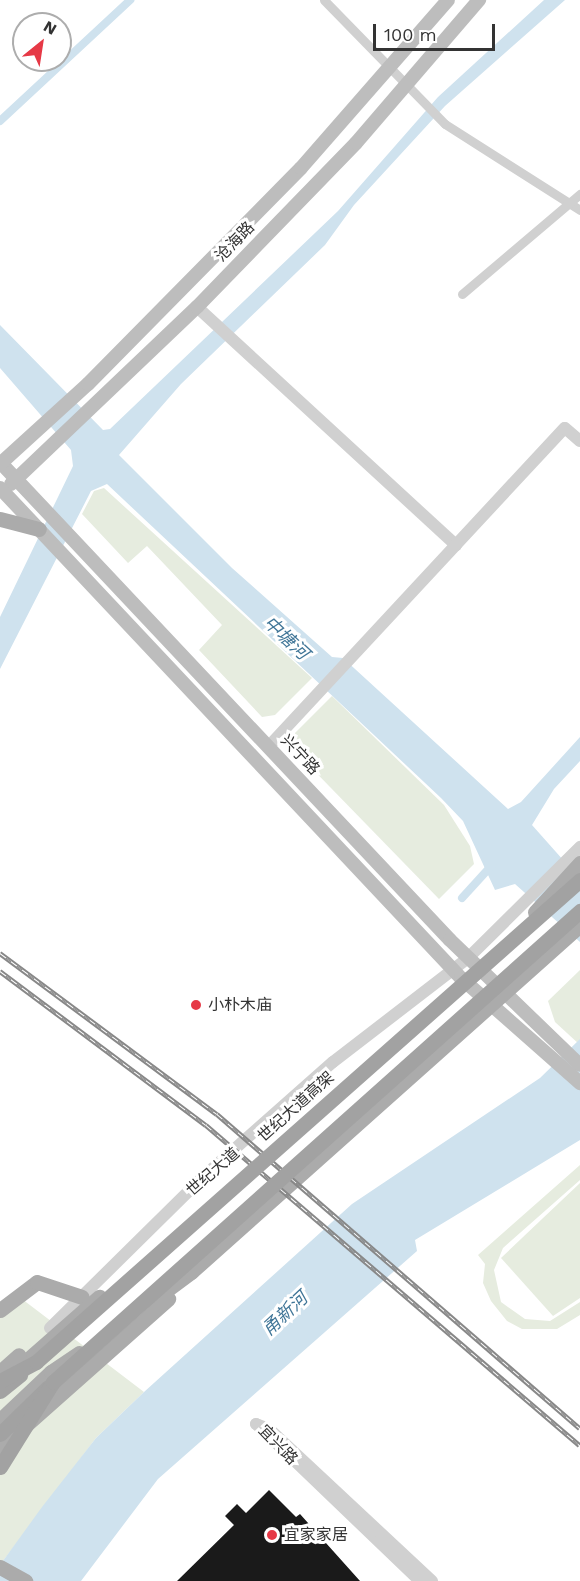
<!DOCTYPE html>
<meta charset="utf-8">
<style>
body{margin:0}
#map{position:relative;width:580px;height:1581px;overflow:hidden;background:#fff;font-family:"Work Sans","Noto Sans SC",sans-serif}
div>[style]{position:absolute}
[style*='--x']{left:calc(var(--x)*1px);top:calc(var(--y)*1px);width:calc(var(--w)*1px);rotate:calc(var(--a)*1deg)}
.green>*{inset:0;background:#e6ecdf}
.water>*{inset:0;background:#cfe2ee}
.canal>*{height:8px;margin:-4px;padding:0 4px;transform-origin:4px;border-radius:4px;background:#cfe2ee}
.building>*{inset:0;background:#1a1a1a}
.minor>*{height:9px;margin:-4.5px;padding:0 4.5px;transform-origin:4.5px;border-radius:4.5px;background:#d0d0d0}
.tertiary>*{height:12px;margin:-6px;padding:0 6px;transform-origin:6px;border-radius:6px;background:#d0d0d0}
.secondary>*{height:14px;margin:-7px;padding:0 7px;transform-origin:7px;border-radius:7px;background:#bdbdbd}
.primary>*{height:15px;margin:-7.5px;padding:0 7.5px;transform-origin:7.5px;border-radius:7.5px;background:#ababab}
.trunk>*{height:15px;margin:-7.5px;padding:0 7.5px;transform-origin:7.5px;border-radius:7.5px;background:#a2a2a2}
.rail>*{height:4.5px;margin-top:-2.25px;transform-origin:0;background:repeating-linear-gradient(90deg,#fff 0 7px,#888 0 14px);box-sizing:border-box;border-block:2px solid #888}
.trunk-bridge>*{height:15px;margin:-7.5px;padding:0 7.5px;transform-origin:7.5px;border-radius:7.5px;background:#a2a2a2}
.dots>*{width:16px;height:16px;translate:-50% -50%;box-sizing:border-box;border:3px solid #fff;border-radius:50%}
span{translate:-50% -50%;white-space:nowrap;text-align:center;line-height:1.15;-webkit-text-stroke:6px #fff;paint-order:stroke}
.street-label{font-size:16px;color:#333}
.poi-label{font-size:16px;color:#333}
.left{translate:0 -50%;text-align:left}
.water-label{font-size:18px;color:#3f7597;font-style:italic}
.north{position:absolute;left:12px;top:12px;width:60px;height:60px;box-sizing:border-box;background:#fff;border:2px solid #adadad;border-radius:50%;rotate:30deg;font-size:16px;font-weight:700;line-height:24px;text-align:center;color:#333}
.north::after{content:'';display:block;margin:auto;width:21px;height:27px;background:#e63946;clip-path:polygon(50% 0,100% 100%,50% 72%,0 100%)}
.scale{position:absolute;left:373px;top:24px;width:122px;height:27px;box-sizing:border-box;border:3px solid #333;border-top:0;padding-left:8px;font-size:18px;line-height:21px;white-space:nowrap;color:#333;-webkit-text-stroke:4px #fff;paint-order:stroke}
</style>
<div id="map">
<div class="green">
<div style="clip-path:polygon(104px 488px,312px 678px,275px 715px,262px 717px,199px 650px,222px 625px,147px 546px,128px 563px,82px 514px,94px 491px)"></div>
<div style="clip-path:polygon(332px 696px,444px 805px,470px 846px,474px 864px,439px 899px,294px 750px,295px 733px)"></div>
<div style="clip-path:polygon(580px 970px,580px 1045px,555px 1022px,548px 1001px)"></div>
<div style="clip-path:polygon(580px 1165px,580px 1180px,503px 1248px,494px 1270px,501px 1302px,525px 1319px,550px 1321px,580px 1302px,580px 1315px,557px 1329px,522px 1329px,507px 1321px,491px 1301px,483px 1283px,485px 1264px,478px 1255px)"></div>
<div style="clip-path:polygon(580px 1183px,580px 1298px,553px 1316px,501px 1258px)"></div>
<div style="clip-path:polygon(22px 1299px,144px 1392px,96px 1438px,0 1565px,0 1314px)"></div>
</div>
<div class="water">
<div style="clip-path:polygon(544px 0,565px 0,445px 106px,354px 205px,325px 245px,181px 384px,119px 455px,232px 568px,332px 657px,343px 658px,508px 809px,521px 802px,580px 737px,580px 761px,554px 789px,532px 825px,580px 879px,580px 942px,515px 884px,495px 890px,463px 821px,441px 798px,107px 484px,91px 491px,0 669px,0 617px,73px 466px,71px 450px,0 368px,0 325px,103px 430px,110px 429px,338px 211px,438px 97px)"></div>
<div style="clip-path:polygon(580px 1039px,580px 1140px,415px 1240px,417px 1251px,158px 1479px,81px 1581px,0 1581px,0 1565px,42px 1507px,96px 1438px,144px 1392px,352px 1204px,540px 1078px)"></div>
</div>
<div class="canal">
<div style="--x:0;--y:121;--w:178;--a:-42.9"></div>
<div style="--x:462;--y:898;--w:45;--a:-47.7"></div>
</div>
<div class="building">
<div style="clip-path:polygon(269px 1490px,296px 1517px,300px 1514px,360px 1581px,177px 1581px,234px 1525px,225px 1516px,237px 1504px,246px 1513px)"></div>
</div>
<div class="minor">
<div style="--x:324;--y:0;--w:173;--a:45.7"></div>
<div style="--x:445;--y:124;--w:160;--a:32.5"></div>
<div style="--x:462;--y:294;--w:155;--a:-40.3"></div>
</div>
<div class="tertiary">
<div style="--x:197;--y:307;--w:352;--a:42.6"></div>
<div style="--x:269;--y:746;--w:434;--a:-47.1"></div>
<div style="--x:565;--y:428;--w:20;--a:41"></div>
<div style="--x:50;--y:1328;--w:216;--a:-44.6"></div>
<div style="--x:204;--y:1176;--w:172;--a:-41.5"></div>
<div style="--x:333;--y:1062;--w:170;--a:-37.6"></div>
<div style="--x:468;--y:958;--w:158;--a:-44.7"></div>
<div style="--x:420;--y:1581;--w:227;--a:-136.2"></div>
<div style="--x:256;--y:1424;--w:14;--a:21"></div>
<div style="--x:269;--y:1429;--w:223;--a:43"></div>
</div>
<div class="secondary">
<div style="--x:0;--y:462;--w:656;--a:46.73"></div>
<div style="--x:450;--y:940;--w:180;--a:43.9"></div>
<div style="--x:0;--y:464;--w:119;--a:-42.3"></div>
<div style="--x:88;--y:384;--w:303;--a:-45.4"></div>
<div style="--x:301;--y:168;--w:223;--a:-48.8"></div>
<div style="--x:11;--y:484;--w:257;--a:-43.6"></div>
<div style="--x:197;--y:307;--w:228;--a:-45.9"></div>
<div style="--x:356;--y:143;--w:189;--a:-49.3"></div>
<div style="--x:0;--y:488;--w:673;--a:46.75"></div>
<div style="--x:461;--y:978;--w:159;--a:41.4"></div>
</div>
<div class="primary">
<div style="--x:0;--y:519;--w:40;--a:14.4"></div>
<div style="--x:535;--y:912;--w:67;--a:-47.4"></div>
<div style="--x:152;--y:1301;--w:49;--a:-36.6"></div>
<div style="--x:191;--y:1272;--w:521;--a:-41.73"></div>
<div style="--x:0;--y:1310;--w:46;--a:-37.1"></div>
<div style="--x:37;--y:1282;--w:47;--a:18.4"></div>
<div style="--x:16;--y:1370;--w:111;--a:-41.3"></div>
<div style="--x:0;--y:1372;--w:25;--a:-42"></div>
<div style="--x:0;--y:1420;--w:70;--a:-43.3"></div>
<div style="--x:51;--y:1372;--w:34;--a:-34"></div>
<div style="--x:0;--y:1448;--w:225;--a:-41.6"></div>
<div style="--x:0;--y:1567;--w:29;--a:29"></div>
</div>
<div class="trunk">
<div style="--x:0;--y:1391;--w:26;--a:-39"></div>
<div style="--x:0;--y:1434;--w:66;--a:-44.4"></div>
</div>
<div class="rail">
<div style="--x:0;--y:953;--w:270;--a:36.6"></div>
<div style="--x:217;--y:1114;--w:480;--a:40.9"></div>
<div style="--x:0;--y:971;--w:257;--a:36.8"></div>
<div style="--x:206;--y:1125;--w:492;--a:40.6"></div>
</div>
<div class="trunk-bridge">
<div style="--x:0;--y:1381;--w:41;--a:-27.8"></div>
<div style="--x:36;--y:1362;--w:727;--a:-41.54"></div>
<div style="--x:0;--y:1467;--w:100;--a:-58.1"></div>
<div style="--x:53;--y:1382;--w:707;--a:-41.79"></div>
</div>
<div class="dots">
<div style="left:196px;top:1005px;background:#e63946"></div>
<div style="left:272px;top:1535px;background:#e63946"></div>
</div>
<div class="street-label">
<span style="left:235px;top:242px;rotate:-46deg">沧海路</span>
<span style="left:300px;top:755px;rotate:47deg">兴宁路</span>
<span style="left:296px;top:1107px;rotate:-42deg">世纪大道高架</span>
<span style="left:213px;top:1172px;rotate:-41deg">世纪大道</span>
<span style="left:278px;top:1445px;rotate:46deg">宜兴路</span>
</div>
<div class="poi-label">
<span class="left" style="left:208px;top:1005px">小朴木庙</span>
<span class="left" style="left:284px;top:1535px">宜家家居</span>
</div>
<div class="water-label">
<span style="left:286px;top:638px;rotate:43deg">中塘河</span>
<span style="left:285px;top:1314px;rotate:-43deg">甬新河</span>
</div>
<div class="north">N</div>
<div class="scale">100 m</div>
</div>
